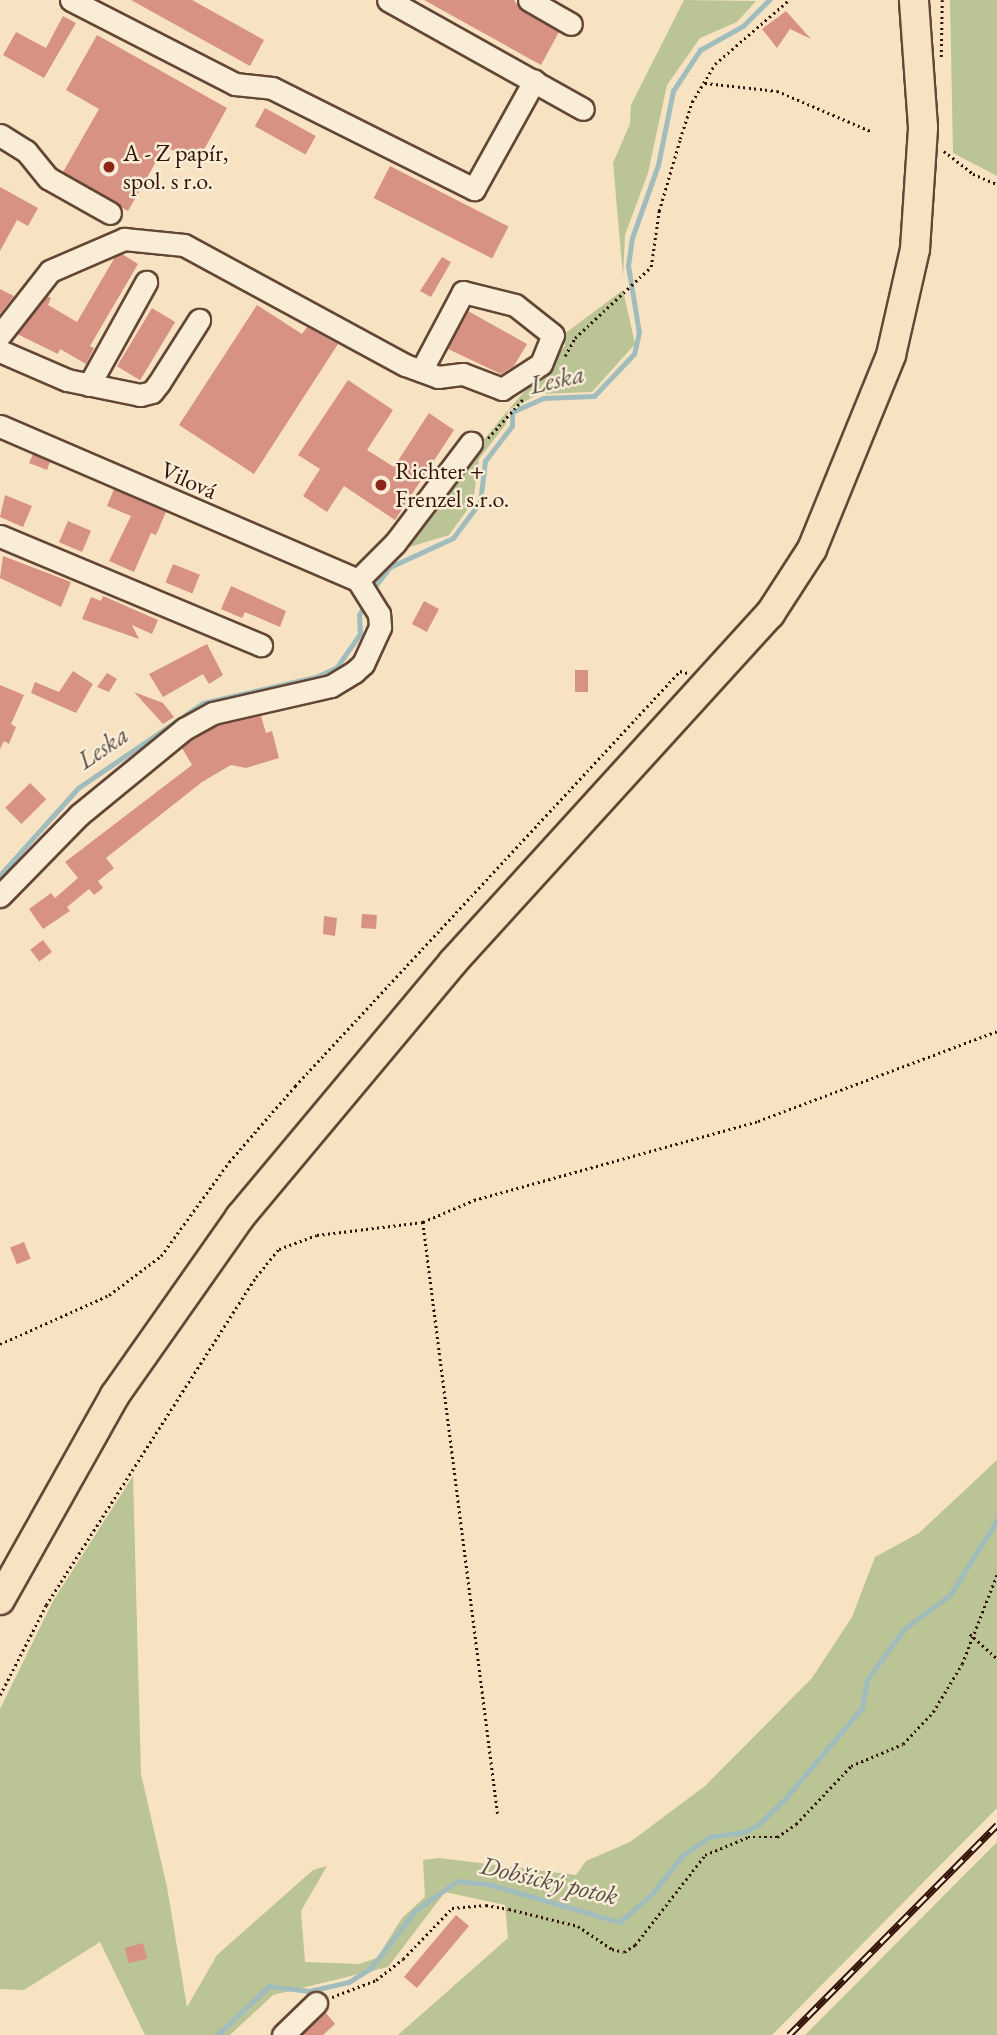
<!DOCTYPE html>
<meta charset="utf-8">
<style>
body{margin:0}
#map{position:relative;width:997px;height:2035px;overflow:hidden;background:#f7e3c2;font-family:"EB Garamond",serif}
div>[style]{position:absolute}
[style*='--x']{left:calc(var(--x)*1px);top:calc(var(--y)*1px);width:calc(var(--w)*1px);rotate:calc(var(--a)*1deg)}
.green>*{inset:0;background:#bac495}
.stream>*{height:4.5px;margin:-2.25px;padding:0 2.25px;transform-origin:2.25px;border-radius:2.25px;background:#a1bcbc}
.building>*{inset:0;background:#d89283;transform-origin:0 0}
.path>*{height:2.5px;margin-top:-1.25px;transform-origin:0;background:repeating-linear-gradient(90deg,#321206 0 2px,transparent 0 5.5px)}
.roads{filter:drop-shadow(2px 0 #634635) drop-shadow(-2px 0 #634635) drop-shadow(0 2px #634635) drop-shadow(0 -2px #634635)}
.minor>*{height:21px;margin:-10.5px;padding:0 10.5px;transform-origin:10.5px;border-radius:10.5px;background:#faedd7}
.major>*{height:28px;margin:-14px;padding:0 14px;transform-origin:14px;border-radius:14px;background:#f7e3c2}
.rail>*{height:7px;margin-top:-3.5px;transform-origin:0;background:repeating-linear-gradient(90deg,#faedd7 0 13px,#321206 0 26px);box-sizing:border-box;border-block:2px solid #321206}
.dots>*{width:19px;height:19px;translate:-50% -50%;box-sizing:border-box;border:4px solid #faedd7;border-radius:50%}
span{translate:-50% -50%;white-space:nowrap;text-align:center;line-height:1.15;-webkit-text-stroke:5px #faedd7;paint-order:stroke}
.poi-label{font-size:24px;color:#321206}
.left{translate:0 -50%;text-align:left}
.street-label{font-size:24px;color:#321206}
.water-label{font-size:26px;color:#594e46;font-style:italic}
</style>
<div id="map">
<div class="green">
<div style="clip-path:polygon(684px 0,756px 1px,737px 22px,700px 38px,667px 85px,648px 173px,625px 235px,623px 276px,613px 163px,630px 124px,631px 105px)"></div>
<div style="clip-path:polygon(950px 0,997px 0,997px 176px,953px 153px)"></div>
<div style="clip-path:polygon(623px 290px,635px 344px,592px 392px,539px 394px,508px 410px,506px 424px,479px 459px,473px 502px,449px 535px,393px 552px,508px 410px,565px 346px,563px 335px)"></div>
<div style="clip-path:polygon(997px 1460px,997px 1808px,772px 2035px,398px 2035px,508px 1938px,505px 1905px,445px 1892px,388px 1967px,273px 1995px,230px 2035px,145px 2035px,100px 1942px,24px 1990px,0 1989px,0 1709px,53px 1601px,133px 1476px,141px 1774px,167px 1887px,187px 2007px,217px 1955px,313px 1870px,327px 1866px,301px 1911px,305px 1962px,359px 1964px,377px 1958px,402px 1918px,425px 1897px,423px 1860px,439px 1858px,576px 1875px,586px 1861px,630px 1842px,705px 1786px,812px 1678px,852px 1617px,875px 1557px,919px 1533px)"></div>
<div style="clip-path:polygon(997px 1842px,997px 2035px,805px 2035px,838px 2002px)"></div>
</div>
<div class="stream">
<div style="--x:372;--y:590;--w:29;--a:-52"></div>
<div style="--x:390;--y:567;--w:69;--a:-24.7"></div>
<div style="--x:453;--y:538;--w:45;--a:-53.1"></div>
<div style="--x:480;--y:502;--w:41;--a:-83"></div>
<div style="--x:485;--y:461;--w:44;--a:-52.4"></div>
<div style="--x:512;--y:426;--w:14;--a:-90"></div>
<div style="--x:512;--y:412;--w:34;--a:-24"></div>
<div style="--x:543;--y:398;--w:51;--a:-2.2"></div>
<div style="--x:594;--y:396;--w:58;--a:-46.4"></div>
<div style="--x:634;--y:354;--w:22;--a:-77"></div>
<div style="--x:639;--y:333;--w:68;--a:-99.3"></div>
<div style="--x:628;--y:266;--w:28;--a:-82"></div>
<div style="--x:632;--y:238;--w:77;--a:-70.4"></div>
<div style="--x:658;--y:165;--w:76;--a:-78.5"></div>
<div style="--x:673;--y:91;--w:49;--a:-56.6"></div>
<div style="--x:700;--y:50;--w:49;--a:-29.2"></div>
<div style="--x:743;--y:26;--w:37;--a:-45"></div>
<div style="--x:0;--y:875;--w:117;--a:-48.1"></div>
<div style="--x:78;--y:788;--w:151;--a:-34.2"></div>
<div style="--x:203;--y:703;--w:116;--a:-13"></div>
<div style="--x:316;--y:677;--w:23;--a:-25"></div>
<div style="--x:337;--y:667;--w:40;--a:-55.1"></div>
<div style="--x:360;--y:634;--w:19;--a:-93"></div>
<div style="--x:359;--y:615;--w:13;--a:-61"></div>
<div style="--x:217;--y:2035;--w:71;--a:-43.3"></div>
<div style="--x:269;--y:1986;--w:40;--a:7.1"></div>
<div style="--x:309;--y:1991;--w:41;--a:-12.7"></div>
<div style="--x:349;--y:1982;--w:26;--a:-32"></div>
<div style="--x:371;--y:1968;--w:72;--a:-52.3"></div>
<div style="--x:415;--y:1911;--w:52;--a:-35.5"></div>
<div style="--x:457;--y:1881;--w:31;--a:6"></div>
<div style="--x:488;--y:1884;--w:137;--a:16.1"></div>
<div style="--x:620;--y:1922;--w:44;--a:-41.3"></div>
<div style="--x:653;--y:1893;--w:47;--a:-51.9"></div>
<div style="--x:682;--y:1856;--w:33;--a:-35"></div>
<div style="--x:709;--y:1837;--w:35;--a:-8"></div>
<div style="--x:744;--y:1832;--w:16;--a:-27"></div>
<div style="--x:758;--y:1825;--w:37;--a:-44"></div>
<div style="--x:785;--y:1799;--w:119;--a:-49.8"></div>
<div style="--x:862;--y:1708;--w:28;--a:-80"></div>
<div style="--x:867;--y:1680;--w:63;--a:-54"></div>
<div style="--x:904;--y:1629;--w:57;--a:-36.5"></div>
<div style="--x:950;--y:1595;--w:89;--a:-57.9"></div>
</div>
<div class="building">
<div style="clip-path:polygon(131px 0,192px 0,264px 40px,250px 66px)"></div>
<div style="clip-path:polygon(424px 0,514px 0,522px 11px,559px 32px,541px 65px)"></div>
<div style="clip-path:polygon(786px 11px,811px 39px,790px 29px,777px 48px,762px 29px)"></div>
<div style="clip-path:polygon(63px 16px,76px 23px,44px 78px,3px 55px,16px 32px,46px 48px)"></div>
<div style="clip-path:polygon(97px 35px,227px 108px,196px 164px,165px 146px,128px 211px,63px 172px,99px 109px,66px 90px)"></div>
<div style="left:265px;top:108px;width:58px;height:21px;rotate:29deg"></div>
<div style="left:390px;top:166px;width:133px;height:36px;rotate:27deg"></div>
<div style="clip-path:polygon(0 187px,38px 208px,28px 226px,17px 220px,0 251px)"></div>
<div style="clip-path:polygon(122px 254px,138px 264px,90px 346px,94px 348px,86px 364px,60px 349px,58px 354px,17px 334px,47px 296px,51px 298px,48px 305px,77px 322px,115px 257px)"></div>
<div style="clip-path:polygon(442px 257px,451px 262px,431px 297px,420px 291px)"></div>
<div style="clip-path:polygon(0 289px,14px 296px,0 314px)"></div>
<div style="clip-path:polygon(257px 305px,302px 334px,307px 327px,338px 344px,254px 474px,179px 425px)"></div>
<div style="left:152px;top:308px;width:27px;height:68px;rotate:31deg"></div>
<div style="clip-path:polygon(468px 311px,527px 344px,514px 366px,501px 374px,448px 349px)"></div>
<div style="clip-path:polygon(348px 380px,393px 410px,367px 450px,394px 467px,429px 413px,454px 430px,395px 520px,344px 486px,327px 512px,303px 496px,320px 469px,298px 455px)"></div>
<div style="clip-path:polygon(33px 454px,50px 462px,47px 470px,29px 463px)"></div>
<div style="clip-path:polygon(114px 489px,166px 512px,156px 535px,151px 533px,134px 572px,109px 561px,131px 516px,107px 506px)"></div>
<div style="clip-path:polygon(5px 495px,32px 506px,23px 527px,0 517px)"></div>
<div style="left:68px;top:521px;width:25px;height:23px;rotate:23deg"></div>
<div style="clip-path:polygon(3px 556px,71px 582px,61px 607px,0 578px)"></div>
<div style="left:173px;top:564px;width:29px;height:20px;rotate:22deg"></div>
<div style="clip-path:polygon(231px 586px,286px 611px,280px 627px,245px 612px,242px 618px,221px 609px)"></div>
<div style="clip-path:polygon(103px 596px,158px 620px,152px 634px,132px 625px,139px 639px,82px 619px,91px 597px,101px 601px)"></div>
<div style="left:424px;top:601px;width:17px;height:26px;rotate:28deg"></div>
<div style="clip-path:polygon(207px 644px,223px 675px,209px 684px,203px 674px,163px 697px,149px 674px)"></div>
<div style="left:588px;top:670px;width:22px;height:13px;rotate:90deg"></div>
<div style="clip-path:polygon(73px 671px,93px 684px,76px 713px,31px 693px,35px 682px,59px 692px)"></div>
<div style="clip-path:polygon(107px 673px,117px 679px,109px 692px,97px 687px)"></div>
<div style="clip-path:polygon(0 685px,24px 695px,11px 724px,16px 727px,9px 744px,4px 741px,0 749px)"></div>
<div style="clip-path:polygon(134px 692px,163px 703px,174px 717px,163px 724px)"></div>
<div style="clip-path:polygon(261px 716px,266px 733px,272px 731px,279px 758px,246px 768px,231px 765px,202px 782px,106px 858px,114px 868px,98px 881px,103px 888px,94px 895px,89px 889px,67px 907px,70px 911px,43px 929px,29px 909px,51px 893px,55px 898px,78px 878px,65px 862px,192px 765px,182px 748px,191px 740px,218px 725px)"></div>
<div style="left:30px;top:783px;width:23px;height:35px;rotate:45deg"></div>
<div style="left:362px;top:914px;width:15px;height:14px;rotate:4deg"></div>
<div style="clip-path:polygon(324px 916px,337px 918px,335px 936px,323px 934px)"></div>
<div style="left:43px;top:940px;width:15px;height:16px;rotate:53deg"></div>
<div style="left:24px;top:1242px;width:18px;height:15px;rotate:68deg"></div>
<div style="left:456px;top:1915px;width:17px;height:81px;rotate:40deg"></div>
<div style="left:143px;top:1943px;width:16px;height:19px;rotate:75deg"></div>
<div style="clip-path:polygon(326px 2013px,335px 2024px,323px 2035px,302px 2035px)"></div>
</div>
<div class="path">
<div style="--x:941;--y:57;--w:57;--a:-89"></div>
<div style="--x:705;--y:83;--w:72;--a:6.3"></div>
<div style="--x:777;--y:91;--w:104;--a:23.1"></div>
<div style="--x:944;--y:151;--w:37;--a:38"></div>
<div style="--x:973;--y:174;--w:26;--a:23"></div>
<div style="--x:565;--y:356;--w:21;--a:-61"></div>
<div style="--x:575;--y:338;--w:104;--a:-43.1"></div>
<div style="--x:651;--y:267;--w:57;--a:-81.9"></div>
<div style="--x:659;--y:211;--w:75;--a:-73.7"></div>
<div style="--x:680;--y:139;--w:39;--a:-72"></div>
<div style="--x:692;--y:102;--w:44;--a:-58.8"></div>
<div style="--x:715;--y:64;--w:98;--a:-40.9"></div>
<div style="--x:488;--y:438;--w:54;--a:-48"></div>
<div style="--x:423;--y:1222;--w:599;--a:82.8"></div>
<div style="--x:0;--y:1344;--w:120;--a:-24.2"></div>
<div style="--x:109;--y:1295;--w:65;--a:-36.9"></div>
<div style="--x:161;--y:1256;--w:116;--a:-54.1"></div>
<div style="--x:229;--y:1162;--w:101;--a:-49"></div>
<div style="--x:295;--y:1086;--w:566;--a:-47.15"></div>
<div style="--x:680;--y:671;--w:8;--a:14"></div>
<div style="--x:970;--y:1634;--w:36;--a:42"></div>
<div style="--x:0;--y:1695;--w:101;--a:-62.9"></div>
<div style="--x:46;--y:1605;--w:389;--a:-57.4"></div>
<div style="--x:256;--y:1277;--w:36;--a:-51"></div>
<div style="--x:279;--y:1249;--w:40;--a:-20.2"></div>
<div style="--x:317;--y:1235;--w:107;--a:-7"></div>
<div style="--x:423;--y:1222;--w:56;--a:-23.3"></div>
<div style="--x:474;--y:1200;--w:295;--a:-15.5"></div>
<div style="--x:758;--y:1121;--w:255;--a:-20.6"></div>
<div style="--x:332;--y:1997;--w:47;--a:-21.1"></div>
<div style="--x:376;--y:1980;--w:34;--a:-38"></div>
<div style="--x:403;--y:1959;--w:71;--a:-46.1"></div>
<div style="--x:452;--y:1908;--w:34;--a:-5"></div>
<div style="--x:486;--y:1905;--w:23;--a:10"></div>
<div style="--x:509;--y:1909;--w:71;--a:13.8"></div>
<div style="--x:578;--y:1926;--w:41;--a:34.1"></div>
<div style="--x:612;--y:1949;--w:12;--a:14"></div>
<div style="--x:624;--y:1952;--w:13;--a:-32"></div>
<div style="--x:635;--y:1945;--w:114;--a:-52.1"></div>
<div style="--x:705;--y:1855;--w:47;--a:-22.7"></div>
<div style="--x:748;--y:1837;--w:29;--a:0"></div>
<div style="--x:777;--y:1837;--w:23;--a:-34"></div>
<div style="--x:796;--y:1824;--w:80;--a:-46.5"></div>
<div style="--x:851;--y:1766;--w:56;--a:-22.9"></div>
<div style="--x:903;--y:1744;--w:44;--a:-46.8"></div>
<div style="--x:933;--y:1712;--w:56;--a:-58.9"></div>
<div style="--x:962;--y:1664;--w:97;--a:-68.7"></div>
</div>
<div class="roads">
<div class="minor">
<div style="--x:71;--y:0;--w:184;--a:27.1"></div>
<div style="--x:235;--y:84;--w:37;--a:6"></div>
<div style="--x:272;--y:88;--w:226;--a:26.6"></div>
<div style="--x:474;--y:189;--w:124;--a:-60.9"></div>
<div style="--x:388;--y:0;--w:223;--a:29.2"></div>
<div style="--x:529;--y:0;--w:48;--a:29.7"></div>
<div style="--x:0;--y:135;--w:31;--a:32"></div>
<div style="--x:26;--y:151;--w:35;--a:51"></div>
<div style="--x:48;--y:178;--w:71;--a:29.4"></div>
<div style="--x:0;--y:335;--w:81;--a:-52"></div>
<div style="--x:50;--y:271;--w:81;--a:-23.4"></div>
<div style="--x:124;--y:239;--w:60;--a:5.7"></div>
<div style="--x:184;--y:245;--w:251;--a:28.5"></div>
<div style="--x:405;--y:365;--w:35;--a:20"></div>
<div style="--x:438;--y:377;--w:25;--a:-7"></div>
<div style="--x:463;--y:374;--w:42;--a:21"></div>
<div style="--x:502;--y:389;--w:46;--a:-32.7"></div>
<div style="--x:541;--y:364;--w:31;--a:-68"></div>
<div style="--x:553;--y:335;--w:48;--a:-141.7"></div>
<div style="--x:515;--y:305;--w:54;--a:-166"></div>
<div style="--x:463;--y:292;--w:89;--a:118"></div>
<div style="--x:0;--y:351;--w:73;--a:23.4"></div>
<div style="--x:67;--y:380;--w:75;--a:11.6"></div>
<div style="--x:140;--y:395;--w:12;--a:-14"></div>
<div style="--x:152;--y:392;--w:11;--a:-52"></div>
<div style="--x:159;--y:383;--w:75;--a:-57.6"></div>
<div style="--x:89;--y:385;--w:118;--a:-61"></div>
<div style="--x:0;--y:426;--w:390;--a:23.3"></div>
<div style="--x:0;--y:536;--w:283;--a:22.7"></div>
<div style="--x:358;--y:580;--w:52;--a:-45"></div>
<div style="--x:395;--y:543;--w:126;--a:-52.8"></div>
<div style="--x:0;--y:896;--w:113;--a:-45.7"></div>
<div style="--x:79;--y:815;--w:136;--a:-39.3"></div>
<div style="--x:184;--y:729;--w:33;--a:-29"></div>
<div style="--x:213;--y:713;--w:121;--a:-12.9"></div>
<div style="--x:331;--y:686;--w:27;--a:-31"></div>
<div style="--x:354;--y:672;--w:12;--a:-42"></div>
<div style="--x:363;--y:664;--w:41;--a:-65.3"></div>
<div style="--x:380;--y:627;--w:13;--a:-94"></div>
<div style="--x:379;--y:614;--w:40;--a:-122"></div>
<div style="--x:283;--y:2035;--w:46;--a:-44.1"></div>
</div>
<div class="major">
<div style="--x:0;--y:1600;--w:235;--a:-60.7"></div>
<div style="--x:115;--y:1395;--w:218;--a:-54.9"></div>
<div style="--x:240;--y:1217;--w:332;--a:-50.1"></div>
<div style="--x:453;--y:962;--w:471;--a:-47.7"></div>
<div style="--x:770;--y:614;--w:77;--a:-57.1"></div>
<div style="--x:812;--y:549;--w:209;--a:-67.8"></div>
<div style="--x:891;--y:355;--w:109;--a:-77.2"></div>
<div style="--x:915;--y:249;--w:122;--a:-86.2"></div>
<div style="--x:923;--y:127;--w:127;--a:-94.1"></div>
</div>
</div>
<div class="rail">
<div style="--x:789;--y:2035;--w:296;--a:-45.3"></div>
</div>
<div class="dots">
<div style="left:109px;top:167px;background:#8f2418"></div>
<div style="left:381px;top:485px;background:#8f2418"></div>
</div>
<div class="poi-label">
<span class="left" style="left:123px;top:167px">A - Z papír,<br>spol. s r.o.</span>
<span class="left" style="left:395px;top:485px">Richter +<br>Frenzel s.r.o.</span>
</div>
<div class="street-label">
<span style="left:189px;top:480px;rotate:24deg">Vilová</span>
</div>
<div class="water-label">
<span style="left:557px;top:380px;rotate:-13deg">Leska</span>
<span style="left:103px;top:748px;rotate:-34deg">Leska</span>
<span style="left:549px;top:1881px;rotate:13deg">Dobšický potok</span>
</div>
</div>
